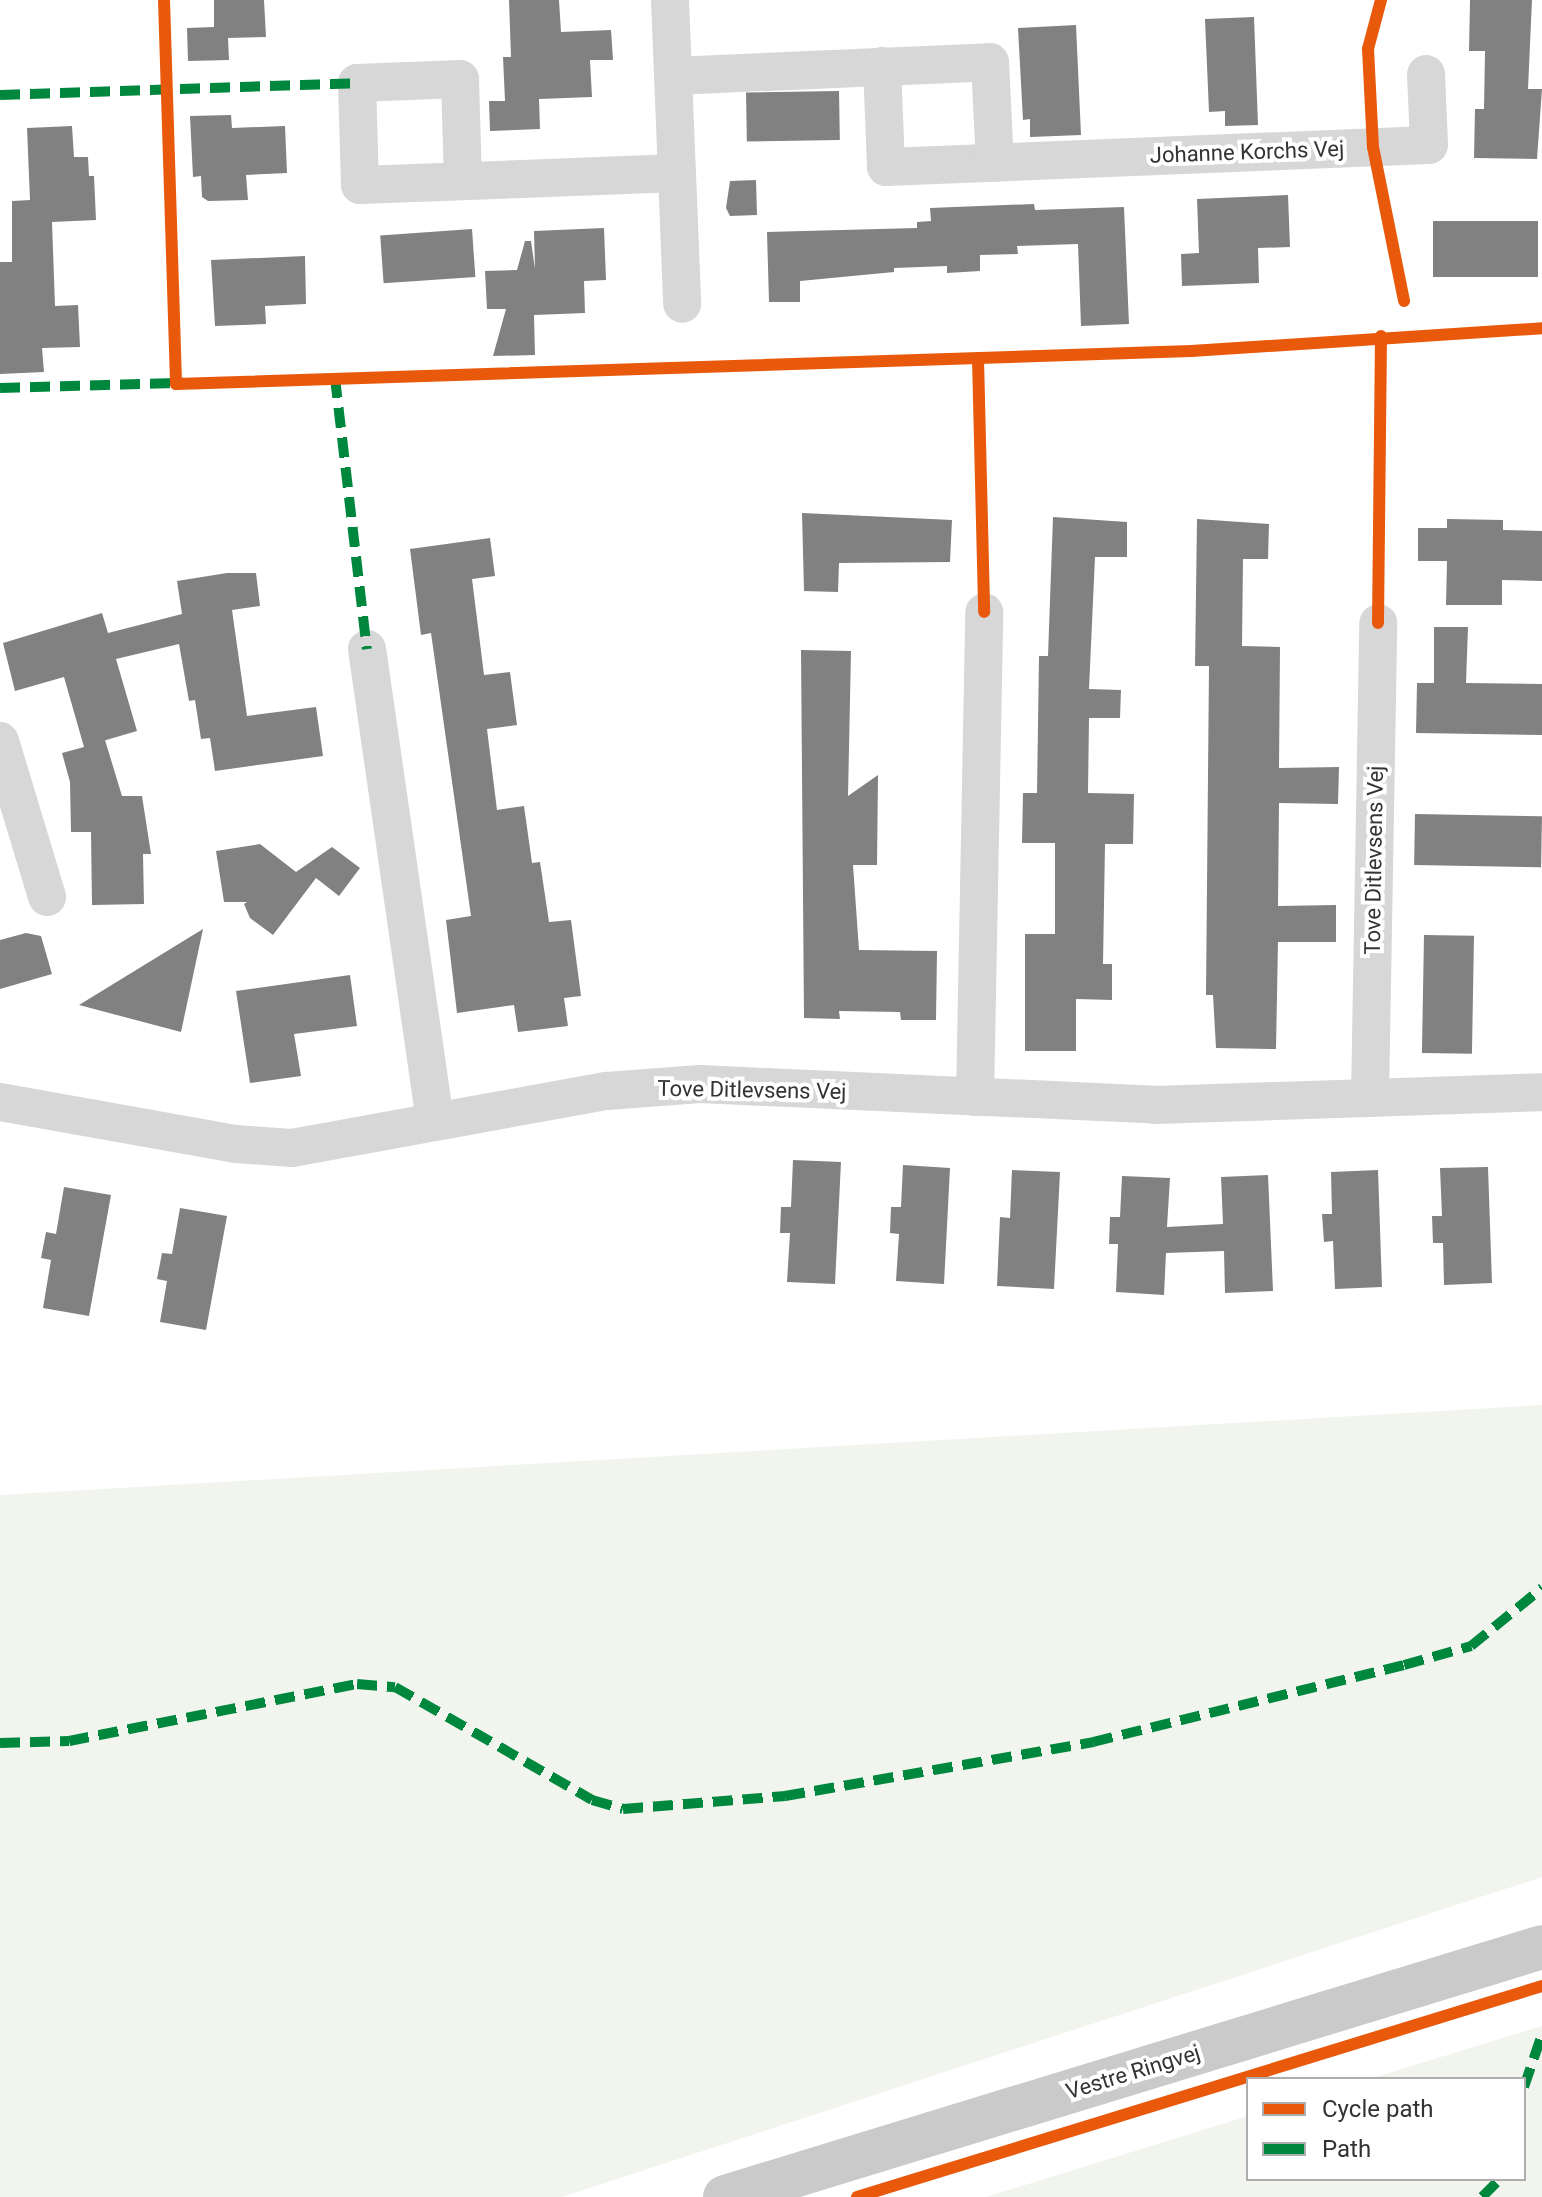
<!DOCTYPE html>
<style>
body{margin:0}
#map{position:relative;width:1542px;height:2197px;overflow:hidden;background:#fff;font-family:Roboto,sans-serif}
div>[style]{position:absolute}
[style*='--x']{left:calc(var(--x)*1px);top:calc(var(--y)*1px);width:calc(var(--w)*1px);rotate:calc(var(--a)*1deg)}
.green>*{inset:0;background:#f1f5ed}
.building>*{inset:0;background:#818181;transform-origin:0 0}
.minor>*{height:38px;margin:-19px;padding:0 19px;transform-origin:19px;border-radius:19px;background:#d7d7d7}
.major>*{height:44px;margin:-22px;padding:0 22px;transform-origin:22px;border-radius:22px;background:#cacaca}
.quiet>*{height:10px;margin-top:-5px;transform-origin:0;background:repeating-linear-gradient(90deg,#00873e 0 20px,transparent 0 30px)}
.cycleway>*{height:12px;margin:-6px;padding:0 6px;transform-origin:6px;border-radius:6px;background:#e8590c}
span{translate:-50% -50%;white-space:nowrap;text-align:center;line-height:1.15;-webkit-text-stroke:8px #fff;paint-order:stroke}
.street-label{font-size:22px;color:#333}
.legend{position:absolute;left:1246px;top:2077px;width:280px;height:104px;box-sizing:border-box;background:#fff;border:2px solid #adadad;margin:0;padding:10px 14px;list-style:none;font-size:24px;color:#333}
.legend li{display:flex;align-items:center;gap:16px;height:40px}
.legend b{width:40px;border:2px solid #adadad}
</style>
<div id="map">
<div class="green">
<div style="clip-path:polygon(1542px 1405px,1542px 1877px,562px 2197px,0 2197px,0 1495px)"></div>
<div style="clip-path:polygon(1542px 2026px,1542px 2197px,986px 2197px,1248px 2116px,1248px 2179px,1524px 2179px,1524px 2079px,1369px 2079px)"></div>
</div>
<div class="building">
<div style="clip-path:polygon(214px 0,264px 0,266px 37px,228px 38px,229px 60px,188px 61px,187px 28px,214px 27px)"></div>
<div style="clip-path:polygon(509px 0,559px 0,561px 32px,611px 30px,613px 60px,590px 60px,592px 97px,539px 99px,540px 129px,490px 131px,489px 101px,505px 101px,503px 57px,511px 57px)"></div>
<div style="clip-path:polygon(1470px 0,1532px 0,1528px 89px,1542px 89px,1537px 159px,1474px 158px,1475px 109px,1484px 109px,1485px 51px,1469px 51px)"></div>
<div style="clip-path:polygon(1254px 17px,1258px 125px,1225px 126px,1225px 111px,1209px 112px,1205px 19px)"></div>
<div style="clip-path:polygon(1076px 25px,1081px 135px,1030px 137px,1030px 119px,1023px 120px,1018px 28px)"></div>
<div style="left:839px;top:91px;width:49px;height:93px;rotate:89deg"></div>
<div style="clip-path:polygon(231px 115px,232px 128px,285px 126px,287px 173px,246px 175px,248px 200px,208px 201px,202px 197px,201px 176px,193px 177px,190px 116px)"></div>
<div style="clip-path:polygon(72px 126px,74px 157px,88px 157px,89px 176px,94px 176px,96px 220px,52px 222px,55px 306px,78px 305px,80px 347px,42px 348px,44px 372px,0 374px,0 262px,12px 262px,12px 201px,30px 200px,27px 128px)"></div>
<div style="clip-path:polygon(756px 180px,757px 215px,730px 216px,726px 208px,730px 181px)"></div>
<div style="clip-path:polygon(1288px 195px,1290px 247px,1258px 248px,1259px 283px,1182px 286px,1181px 254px,1199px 253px,1197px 199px)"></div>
<div style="clip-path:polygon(1034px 204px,1035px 210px,1124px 207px,1129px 324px,1081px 326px,1078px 244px,1017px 246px,1018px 254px,980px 255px,980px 271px,947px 273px,947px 266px,894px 268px,894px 272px,800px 281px,800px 302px,769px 302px,767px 232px,917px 228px,917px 222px,931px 221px,930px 208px)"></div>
<div style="left:1538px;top:221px;width:56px;height:105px;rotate:90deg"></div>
<div style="clip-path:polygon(604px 228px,606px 280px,584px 281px,585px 313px,534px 315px,535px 355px,493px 356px,506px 309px,487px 309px,485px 271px,517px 270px,525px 241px,531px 241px,535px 269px,534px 231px)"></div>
<div style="left:472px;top:229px;width:48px;height:92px;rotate:86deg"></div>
<div style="clip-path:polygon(305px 256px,306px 304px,265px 306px,266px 324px,215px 326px,211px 260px)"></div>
<div style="clip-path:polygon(802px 513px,952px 520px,950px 562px,839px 563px,838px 592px,804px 591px)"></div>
<div style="clip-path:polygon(1053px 517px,1127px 522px,1127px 557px,1095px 557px,1089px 689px,1121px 690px,1120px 718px,1089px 718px,1088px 793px,1134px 794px,1133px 844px,1105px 844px,1103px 964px,1112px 964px,1112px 1000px,1076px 999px,1076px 1051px,1025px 1051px,1025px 934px,1055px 934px,1055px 843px,1022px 843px,1023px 793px,1037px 793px,1039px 656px,1048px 656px)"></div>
<div style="clip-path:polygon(1197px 519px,1269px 524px,1268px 559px,1243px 559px,1242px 646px,1280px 647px,1279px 768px,1339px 767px,1338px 804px,1279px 803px,1278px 906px,1336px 905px,1336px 942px,1278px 942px,1276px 1049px,1216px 1048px,1213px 995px,1206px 995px,1209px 666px,1195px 666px)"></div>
<div style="clip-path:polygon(1447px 519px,1503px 520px,1503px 530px,1542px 531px,1542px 581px,1502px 580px,1502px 605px,1446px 605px,1447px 561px,1418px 561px,1418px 528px,1447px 528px)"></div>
<div style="clip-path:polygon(490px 538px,495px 576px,472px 579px,484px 675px,510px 672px,517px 725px,487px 729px,497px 810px,524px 806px,532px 863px,540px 862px,549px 922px,571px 920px,581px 996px,564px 998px,568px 1026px,518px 1032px,514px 1005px,457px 1013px,446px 920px,471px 916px,431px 633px,421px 635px,410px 549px)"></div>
<div style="clip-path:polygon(227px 573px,256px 573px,260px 606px,232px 610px,247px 716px,316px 707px,323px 756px,215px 771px,210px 738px,201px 739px,195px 700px,189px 701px,179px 644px,116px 659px,137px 731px,96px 743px,105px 740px,122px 796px,142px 796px,151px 854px,143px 854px,144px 904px,92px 905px,91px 832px,71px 832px,70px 782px,62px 753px,84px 747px,64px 677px,15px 691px,3px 643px,102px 613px,108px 633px,182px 614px,177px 581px)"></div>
<div style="clip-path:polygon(1434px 627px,1468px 627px,1466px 683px,1542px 684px,1542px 735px,1416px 733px,1417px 683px,1434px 683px)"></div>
<div style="clip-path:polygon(801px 650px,851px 651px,848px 796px,878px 775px,877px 865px,853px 865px,859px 950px,937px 951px,936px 1020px,901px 1020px,900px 1012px,839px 1011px,840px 1019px,804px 1018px)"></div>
<div style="left:1415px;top:814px;width:127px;height:51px;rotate:1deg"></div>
<div style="clip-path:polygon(260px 844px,296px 872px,332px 847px,360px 868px,339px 896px,316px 878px,273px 935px,250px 918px,244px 904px,247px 902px,224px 902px,216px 851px)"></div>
<div style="clip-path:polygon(203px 929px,181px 1032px,79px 1005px)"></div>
<div style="clip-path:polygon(26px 933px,41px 936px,52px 974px,0 989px,0 940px)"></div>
<div style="left:1424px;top:935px;width:50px;height:118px;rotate:1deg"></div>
<div style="clip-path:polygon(350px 975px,357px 1026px,294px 1034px,301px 1076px,250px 1083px,236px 991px)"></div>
<div style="clip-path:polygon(793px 1160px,841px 1162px,835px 1284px,787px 1282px,790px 1233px,780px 1233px,781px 1207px,791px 1207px)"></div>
<div style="clip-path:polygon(903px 1165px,950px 1168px,944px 1284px,896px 1281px,899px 1234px,890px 1233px,891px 1207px,901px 1207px)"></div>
<div style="clip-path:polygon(1488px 1167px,1492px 1283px,1444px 1285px,1443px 1243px,1433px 1243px,1432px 1216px,1442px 1216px,1440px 1168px)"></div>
<div style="clip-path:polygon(1012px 1170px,1060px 1172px,1054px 1289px,997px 1286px,1000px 1217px,1010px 1218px)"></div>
<div style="clip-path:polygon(1378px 1170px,1382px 1287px,1335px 1289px,1333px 1241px,1324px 1242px,1322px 1214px,1332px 1214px,1331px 1172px)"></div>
<div style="clip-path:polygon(1268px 1175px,1273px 1291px,1225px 1293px,1224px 1251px,1166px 1253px,1164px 1295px,1116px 1292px,1118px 1244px,1109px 1244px,1110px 1217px,1120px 1217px,1122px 1176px,1170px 1178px,1167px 1227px,1223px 1224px,1221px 1177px)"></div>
<div style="clip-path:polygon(64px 1187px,111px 1195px,89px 1316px,43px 1308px,51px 1260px,41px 1258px,46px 1232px,56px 1234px)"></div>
<div style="clip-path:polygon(180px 1208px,227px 1216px,206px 1330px,160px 1322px,167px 1281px,157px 1279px,162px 1253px,172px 1254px)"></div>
</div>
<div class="minor">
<div style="--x:670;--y:0;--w:304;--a:87.7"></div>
<div style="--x:882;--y:66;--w:101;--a:87.7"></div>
<div style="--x:886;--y:167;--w:543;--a:-2.32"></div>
<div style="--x:1429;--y:145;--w:71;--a:-92.4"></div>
<div style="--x:673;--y:76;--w:317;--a:-2.5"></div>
<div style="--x:990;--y:62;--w:101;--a:87.2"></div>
<div style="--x:463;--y:181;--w:102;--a:-91.7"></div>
<div style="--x:460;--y:79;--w:103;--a:177.8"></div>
<div style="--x:357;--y:83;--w:102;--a:88.3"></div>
<div style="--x:360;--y:185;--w:162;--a:-2.1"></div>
<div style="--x:522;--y:179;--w:155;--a:-2.2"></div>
<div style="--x:367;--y:649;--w:475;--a:81.8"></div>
<div style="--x:0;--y:741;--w:163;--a:73.2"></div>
<div style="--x:975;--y:1097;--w:485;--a:-88.9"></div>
<div style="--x:1370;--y:1098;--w:475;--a:-89"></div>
<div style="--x:0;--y:1102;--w:240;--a:10.1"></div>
<div style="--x:236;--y:1144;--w:56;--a:4.1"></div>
<div style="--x:292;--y:1148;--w:320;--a:-10.3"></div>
<div style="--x:607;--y:1091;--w:93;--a:-4.3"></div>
<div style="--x:700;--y:1084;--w:455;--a:2.6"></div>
<div style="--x:1155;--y:1105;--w:387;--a:-1.9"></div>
</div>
<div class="major">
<div style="--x:725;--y:2197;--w:854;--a:-17.01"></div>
</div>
<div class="quiet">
<div style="--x:0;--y:95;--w:357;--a:-1.9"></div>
<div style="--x:335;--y:378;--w:273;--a:83.3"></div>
<div style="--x:0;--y:388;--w:184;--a:-1.6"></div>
<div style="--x:0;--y:1743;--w:69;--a:-1.7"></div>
<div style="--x:69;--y:1741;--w:294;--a:-11.2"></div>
<div style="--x:357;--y:1684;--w:38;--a:5"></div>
<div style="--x:395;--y:1687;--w:227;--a:29.8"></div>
<div style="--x:592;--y:1800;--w:32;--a:16"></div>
<div style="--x:623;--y:1809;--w:163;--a:-4.6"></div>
<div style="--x:785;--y:1796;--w:313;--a:-9.9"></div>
<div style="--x:1093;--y:1742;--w:320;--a:-13.9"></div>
<div style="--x:1404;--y:1665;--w:70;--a:-15.8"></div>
<div style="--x:1471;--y:1646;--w:92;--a:-39.2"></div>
<div style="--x:1524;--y:2087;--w:56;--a:-71.2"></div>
<div style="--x:1482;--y:2197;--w:25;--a:-45"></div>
</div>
<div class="cycleway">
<div style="--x:164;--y:0;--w:384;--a:88.2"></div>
<div style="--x:176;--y:384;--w:1016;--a:-1.86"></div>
<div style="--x:1191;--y:351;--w:352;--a:-3.7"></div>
<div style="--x:1381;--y:0;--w:51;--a:104.9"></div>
<div style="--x:1368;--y:49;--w:98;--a:87.1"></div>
<div style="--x:1373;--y:147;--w:157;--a:78.6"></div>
<div style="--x:978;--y:359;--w:253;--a:88.6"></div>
<div style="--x:1378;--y:623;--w:287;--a:-89.4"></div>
<div style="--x:857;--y:2197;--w:717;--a:-17.12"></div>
</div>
<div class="street-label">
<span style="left:1247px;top:152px;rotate:-2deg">Johanne Korchs Vej</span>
<span style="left:1374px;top:860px;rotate:-89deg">Tove Ditlevsens Vej</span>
<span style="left:752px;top:1090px;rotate:1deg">Tove Ditlevsens Vej</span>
<span style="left:1133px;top:2072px;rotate:-17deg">Vestre Ringvej</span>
</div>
<ul class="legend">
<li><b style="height:10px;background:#e8590c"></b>Cycle path</li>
<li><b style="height:10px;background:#00873e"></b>Path</li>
</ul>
</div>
